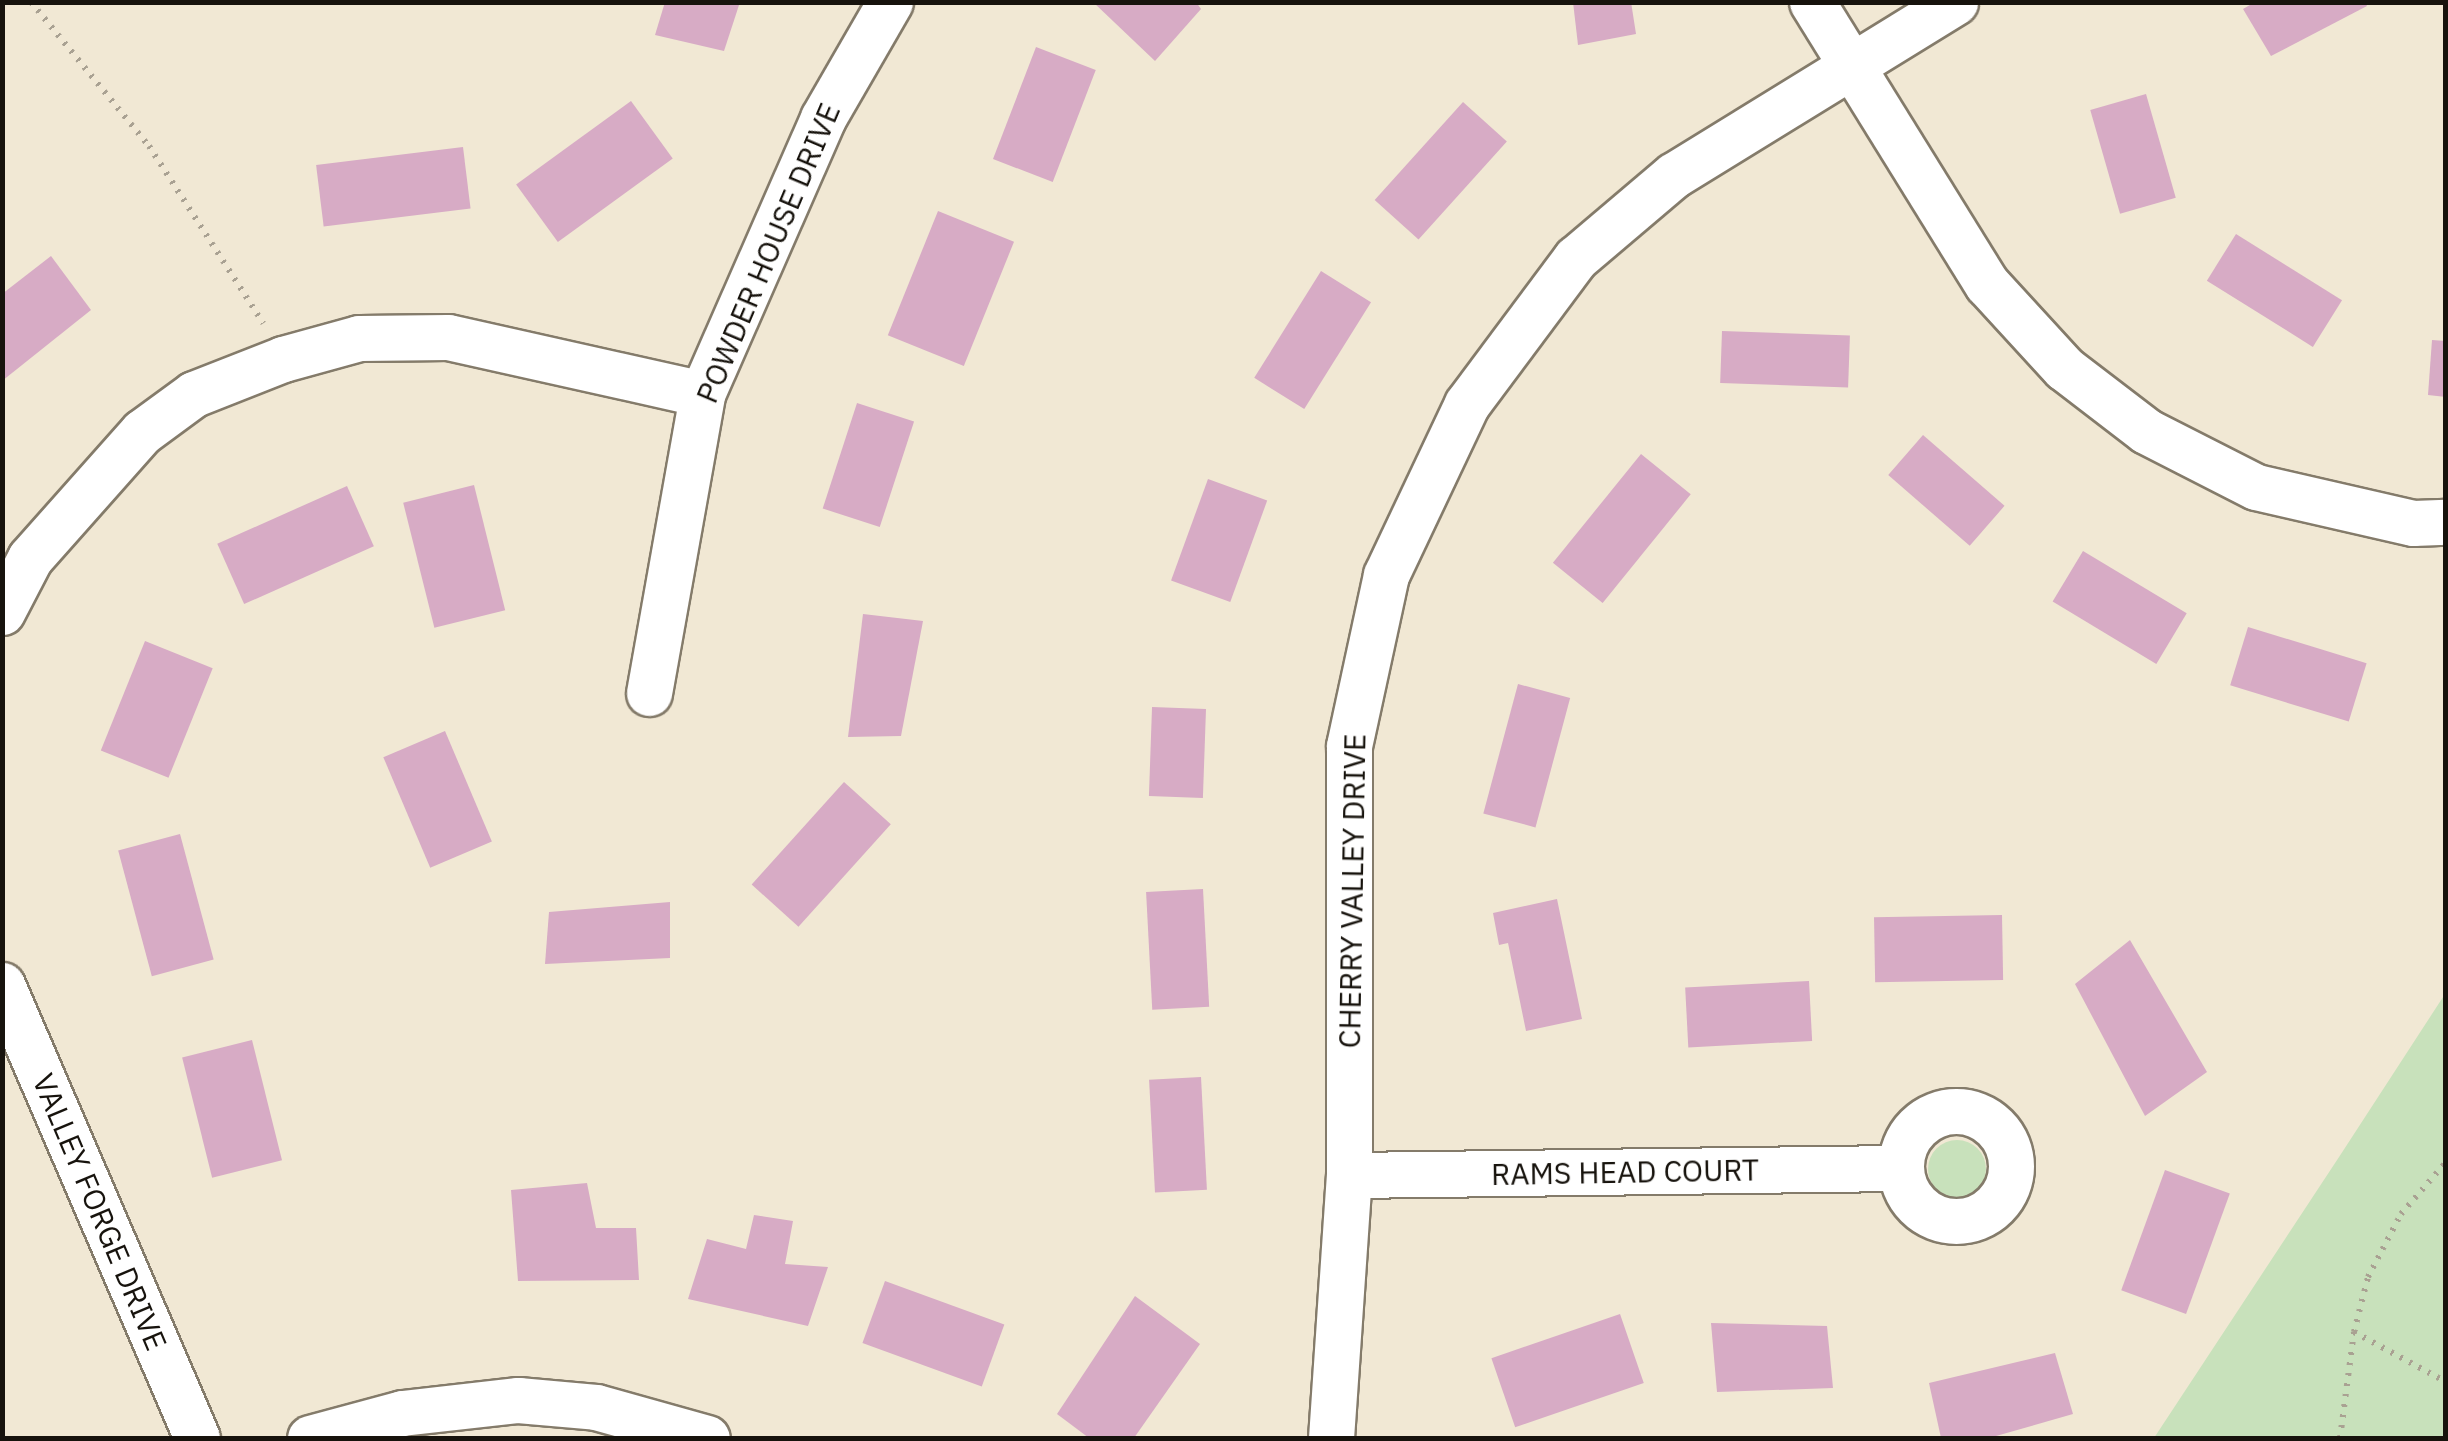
<!DOCTYPE html>
<style>
body{margin:0}
#map{position:relative;width:2448px;height:1441px;overflow:hidden;background:#f1e8d4;font-family:"IBM Plex Sans",sans-serif}
div>[style]{position:absolute}
[style*='--x']{left:calc(var(--x)*1px);top:calc(var(--y)*1px);width:calc(var(--w)*1px);rotate:calc(var(--a)*1deg)}
.green>*{inset:0;background:#c8e1bb}
.round{border-radius:50%}
.building>*{inset:0;background:#d7abc5;transform-origin:0 0}
.path>*{height:6px;margin-top:-3px;transform-origin:0;background:repeating-linear-gradient(90deg,#a9a192 0 2.5px,transparent 0 10.5px)}
.roads{filter:drop-shadow(2px 0 #847b6a) drop-shadow(-2px 0 #847b6a) drop-shadow(0 2px #847b6a) drop-shadow(0 -2px #847b6a)}
.minor>*{height:45px;margin:-22.5px;padding:0 22.5px;transform-origin:22.5px;border-radius:22.5px;background:#fff}
.minor>.ring{margin:-22.5px;padding:0;box-sizing:content-box;background:none;border:45px solid #fff;border-radius:50%}
span{translate:-50% -50%;white-space:nowrap;text-align:center;line-height:1.15;-webkit-text-stroke:9px #fff;paint-order:stroke}
.street-label{font-size:30px;color:#17130d}
.frame{position:absolute;inset:0;border:5px solid #17130d;pointer-events:none}
</style>
<div id="map">
<div class="green">
<div style="clip-path:polygon(2445px 994px,2445px 1438px,2154px 1438px,2341px 1154px)"></div>
<div class="round" style="left:1928px;top:1140px;width:58px;height:58px"></div>
</div>
<div class="building">
<div style="clip-path:polygon(665px 2px,740px 2px,724px 51px,655px 35px)"></div>
<div style="clip-path:polygon(1093px 2px,1196px 2px,1201px 9px,1155px 61px)"></div>
<div style="clip-path:polygon(1573px 2px,1631px 2px,1636px 34px,1578px 45px)"></div>
<div style="clip-path:polygon(2255px 2px,2365px 2px,2367px 6px,2271px 56px,2243px 9px)"></div>
<div style="left:1036px;top:47px;width:64px;height:120px;rotate:21deg"></div>
<div style="left:2146px;top:94px;width:108px;height:58px;rotate:74deg"></div>
<div style="left:631px;top:101px;width:71px;height:142px;rotate:54deg"></div>
<div style="left:1463px;top:102px;width:59px;height:132px;rotate:42deg"></div>
<div style="left:463px;top:147px;width:62px;height:148px;rotate:83deg"></div>
<div style="left:938px;top:211px;width:82px;height:134px;rotate:22deg"></div>
<div style="left:2236px;top:234px;width:125px;height:55px;rotate:32deg"></div>
<div style="clip-path:polygon(51px 256px,91px 310px,2px 381px,2px 294px)"></div>
<div style="left:1321px;top:271px;width:59px;height:126px;rotate:32deg"></div>
<div style="left:1722px;top:331px;width:128px;height:52px;rotate:2deg"></div>
<div style="clip-path:polygon(2432px 340px,2446px 341px,2446px 397px,2428px 395px)"></div>
<div style="left:857px;top:403px;width:60px;height:111px;rotate:18deg"></div>
<div style="left:1923px;top:435px;width:108px;height:53px;rotate:41deg"></div>
<div style="left:1641px;top:454px;width:64px;height:140px;rotate:39deg"></div>
<div style="left:1208px;top:479px;width:63px;height:108px;rotate:20deg"></div>
<div style="left:474px;top:485px;width:129px;height:73px;rotate:76deg"></div>
<div style="left:347px;top:486px;width:66px;height:142px;rotate:66deg"></div>
<div style="left:2083px;top:551px;width:121px;height:59px;rotate:31deg"></div>
<div style="clip-path:polygon(863px 614px,923px 621px,901px 736px,848px 737px)"></div>
<div style="left:2248px;top:627px;width:124px;height:61px;rotate:17deg"></div>
<div style="left:145px;top:641px;width:73px;height:118px;rotate:22deg"></div>
<div style="left:1518px;top:684px;width:54px;height:134px;rotate:15deg"></div>
<div style="left:1206px;top:709px;width:89px;height:54px;rotate:92deg"></div>
<div style="left:445px;top:731px;width:120px;height:67px;rotate:67deg"></div>
<div style="left:844px;top:782px;width:63px;height:138px;rotate:42deg"></div>
<div style="left:180px;top:834px;width:130px;height:64px;rotate:75deg"></div>
<div style="left:1203px;top:889px;width:118px;height:57px;rotate:87deg"></div>
<div style="clip-path:polygon(1557px 899px,1582px 1019px,1526px 1031px,1508px 943px,1499px 945px,1493px 913px)"></div>
<div style="clip-path:polygon(670px 902px,670px 958px,545px 964px,549px 912px)"></div>
<div style="left:2002px;top:915px;width:65px;height:128px;rotate:89deg"></div>
<div style="clip-path:polygon(2130px 940px,2207px 1072px,2145px 1116px,2075px 984px)"></div>
<div style="left:1809px;top:981px;width:60px;height:124px;rotate:87deg"></div>
<div style="left:252px;top:1040px;width:124px;height:72px;rotate:76deg"></div>
<div style="left:1201px;top:1077px;width:113px;height:52px;rotate:87deg"></div>
<div style="left:2165px;top:1170px;width:69px;height:128px;rotate:20deg"></div>
<div style="clip-path:polygon(587px 1183px,596px 1228px,636px 1228px,639px 1280px,518px 1281px,511px 1190px)"></div>
<div style="clip-path:polygon(754px 1215px,793px 1221px,785px 1264px,828px 1267px,808px 1326px,688px 1299px,707px 1239px,746px 1249px)"></div>
<div style="left:885px;top:1281px;width:127px;height:66px;rotate:20deg"></div>
<div style="clip-path:polygon(1135px 1296px,1200px 1344px,1134px 1438px,1089px 1438px,1057px 1414px)"></div>
<div style="left:1620px;top:1314px;width:73px;height:136px;rotate:71deg"></div>
<div style="clip-path:polygon(1711px 1323px,1827px 1326px,1833px 1388px,1717px 1392px)"></div>
<div style="clip-path:polygon(2055px 1353px,2073px 1414px,1989px 1438px,1941px 1438px,1929px 1383px)"></div>
</div>
<div class="path">
<div style="--x:31;--y:2;--w:186;--a:50.7"></div>
<div style="--x:149;--y:146;--w:211;--a:57.2"></div>
<div style="--x:2354;--y:1332;--w:57;--a:-75.7"></div>
<div style="--x:2368;--y:1277;--w:71;--a:-62.4"></div>
<div style="--x:2401;--y:1214;--w:69;--a:-49.1"></div>
<div style="--x:2340;--y:1438;--w:107;--a:-82.5"></div>
<div style="--x:2354;--y:1332;--w:105;--a:28.5"></div>
</div>
<div class="roads">
<div class="minor">
<div style="--x:1812;--y:2;--w:332;--a:58.2"></div>
<div style="--x:1987;--y:284;--w:114;--a:47.5"></div>
<div style="--x:2064;--y:368;--w:103;--a:37.5"></div>
<div style="--x:2146;--y:431;--w:123;--a:27"></div>
<div style="--x:2256;--y:487;--w:161;--a:12.9"></div>
<div style="--x:2413;--y:523;--w:33;--a:-2"></div>
<div style="--x:2;--y:612;--w:61;--a:-62.6"></div>
<div style="--x:30;--y:558;--w:169;--a:-48.4"></div>
<div style="--x:142;--y:432;--w:64;--a:-36.2"></div>
<div style="--x:194;--y:394;--w:96;--a:-21.5"></div>
<div style="--x:283;--y:359;--w:79;--a:-15.4"></div>
<div style="--x:359;--y:338;--w:89;--a:-0.6"></div>
<div style="--x:448;--y:337;--w:260;--a:12.6"></div>
<div style="--x:649;--y:693;--w:304;--a:-79.9"></div>
<div style="--x:702;--y:394;--w:301;--a:-66.3"></div>
<div style="--x:823;--y:118;--w:134;--a:-60"></div>
<div style="--x:2;--y:985;--w:493;--a:66.7"></div>
<div class="ring" style="left:1901px;top:1111px;width:65px;height:65px"></div>
<div style="--x:1349;--y:1175;--w:552;--a:-0.73"></div>
<div style="--x:310;--y:1438;--w:95;--a:-15.2"></div>
<div style="--x:402;--y:1413;--w:117;--a:-6.4"></div>
<div style="--x:518;--y:1400;--w:78;--a:5.1"></div>
<div style="--x:596;--y:1407;--w:115;--a:15.6"></div>
<div style="--x:1331;--y:1438;--w:264;--a:-86.1"></div>
<div style="--x:1349;--y:1175;--w:429;--a:-90"></div>
<div style="--x:1349;--y:746;--w:175;--a:-77.8"></div>
<div style="--x:1386;--y:575;--w:189;--a:-64.7"></div>
<div style="--x:1467;--y:404;--w:182;--a:-53.3"></div>
<div style="--x:1576;--y:258;--w:128;--a:-40.3"></div>
<div style="--x:1674;--y:175;--w:330;--a:-31.6"></div>
</div>
</div>
<div class="street-label">
<span style="left:768px;top:253px;rotate:-67deg">POWDER HOUSE DRIVE</span>
<span style="left:1352px;top:891px;rotate:-89deg">CHERRY VALLEY DRIVE</span>
<span style="left:1625px;top:1172px;rotate:-1deg">RAMS HEAD COURT</span>
<span style="left:100px;top:1212px;rotate:67deg">VALLEY FORGE DRIVE</span>
</div>
<div class="frame"></div>
</div>
